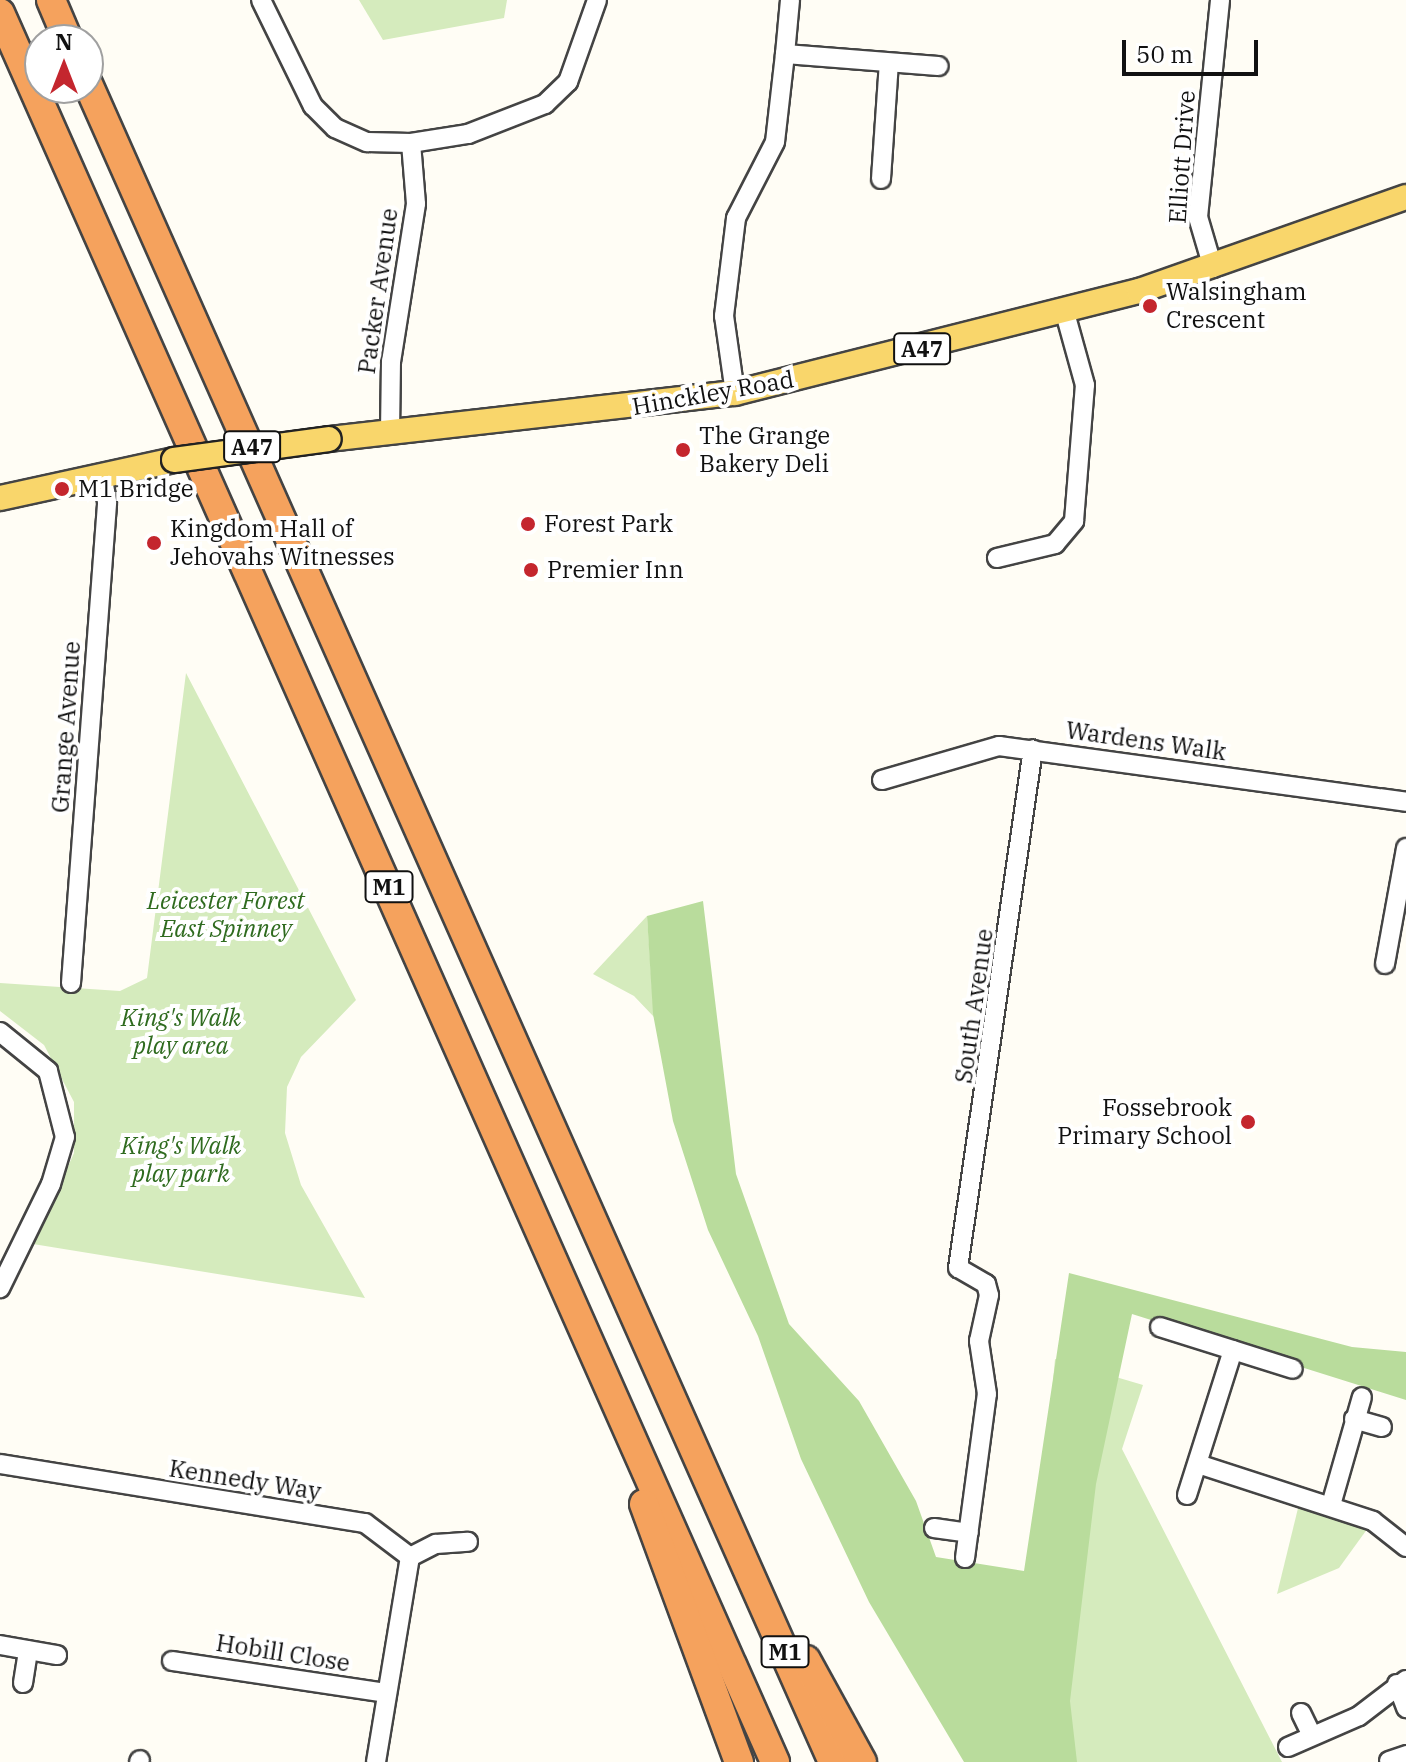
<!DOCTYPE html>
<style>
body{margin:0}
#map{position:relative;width:1406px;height:1762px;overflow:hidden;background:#fffdf5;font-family:"IBM Plex Serif",serif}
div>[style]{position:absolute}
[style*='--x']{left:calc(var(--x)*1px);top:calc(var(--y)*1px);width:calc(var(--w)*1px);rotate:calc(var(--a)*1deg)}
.green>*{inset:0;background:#d5ebbd}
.forest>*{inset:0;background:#b9dc9c}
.roads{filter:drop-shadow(2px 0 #444) drop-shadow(-2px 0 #444) drop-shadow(0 2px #444) drop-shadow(0 -2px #444)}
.minor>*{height:18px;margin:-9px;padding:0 9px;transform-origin:9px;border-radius:9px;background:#fff}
.major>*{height:24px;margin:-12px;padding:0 12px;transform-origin:12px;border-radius:12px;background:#f9d66b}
.highway>*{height:28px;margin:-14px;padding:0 14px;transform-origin:14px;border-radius:14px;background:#f5a25d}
.bridges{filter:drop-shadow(2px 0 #222) drop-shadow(-2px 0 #222) drop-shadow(0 2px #222) drop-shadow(0 -2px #222)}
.major-bridge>*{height:24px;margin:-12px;padding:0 12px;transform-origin:12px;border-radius:12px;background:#f9d66b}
.dots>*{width:22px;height:22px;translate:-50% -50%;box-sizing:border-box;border:4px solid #fff;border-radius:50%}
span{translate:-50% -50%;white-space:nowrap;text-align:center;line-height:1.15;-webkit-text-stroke:8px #fff;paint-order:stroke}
.shield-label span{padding:2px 6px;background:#fff;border:2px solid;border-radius:6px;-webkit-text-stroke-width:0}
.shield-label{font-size:22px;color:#111;font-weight:700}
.street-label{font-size:24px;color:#111}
.poi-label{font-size:24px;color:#111}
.left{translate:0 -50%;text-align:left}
.right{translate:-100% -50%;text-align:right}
.park-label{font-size:24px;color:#2f6b1f;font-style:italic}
.north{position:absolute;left:24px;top:24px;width:80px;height:80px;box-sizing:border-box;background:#fff;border:2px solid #a0a0a0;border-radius:50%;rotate:0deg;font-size:22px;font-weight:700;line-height:32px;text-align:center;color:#111}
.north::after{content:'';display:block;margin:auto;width:28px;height:36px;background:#c4262e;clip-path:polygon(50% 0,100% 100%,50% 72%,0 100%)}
.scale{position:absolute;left:1122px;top:40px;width:136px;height:36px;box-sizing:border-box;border:4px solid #111;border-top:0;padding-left:10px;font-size:24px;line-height:28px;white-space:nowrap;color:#111;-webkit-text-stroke:6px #fff;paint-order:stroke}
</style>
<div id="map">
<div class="green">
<div style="clip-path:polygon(359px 0,507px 0,504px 18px,383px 40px)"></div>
<div style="clip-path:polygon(186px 673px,356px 1000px,301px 1057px,287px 1087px,285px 1133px,301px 1185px,365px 1298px,33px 1244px,74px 1153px,74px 1102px,44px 1045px,0 1011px,0 983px,120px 991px,147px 978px)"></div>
<div style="clip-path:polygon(647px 916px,654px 1017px,634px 996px,593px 974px)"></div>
<div style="clip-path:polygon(1055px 1359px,1143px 1385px,1122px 1449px,1282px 1762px,1018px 1762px)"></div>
<div style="clip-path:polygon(1301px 1496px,1373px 1521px,1339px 1568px,1277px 1594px)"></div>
</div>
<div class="forest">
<div style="clip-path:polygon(703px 901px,736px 1174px,789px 1324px,859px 1401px,916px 1501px,936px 1557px,1024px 1571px,1069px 1273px,1352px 1347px,1406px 1352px,1406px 1400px,1132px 1314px,1096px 1484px,1070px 1701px,1077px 1762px,964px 1762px,869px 1602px,801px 1459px,758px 1336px,708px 1230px,673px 1121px,653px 1014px,647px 916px)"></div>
</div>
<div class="roads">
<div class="minor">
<div style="--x:261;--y:0;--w:118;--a:63.9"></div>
<div style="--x:313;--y:106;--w:31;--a:45"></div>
<div style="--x:335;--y:128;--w:35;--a:24"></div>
<div style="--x:367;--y:142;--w:44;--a:1.3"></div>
<div style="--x:411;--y:143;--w:61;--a:85.3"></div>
<div style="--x:416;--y:204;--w:159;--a:99"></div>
<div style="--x:391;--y:361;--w:73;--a:90.8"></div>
<div style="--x:785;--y:54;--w:54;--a:-84.7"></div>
<div style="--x:411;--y:143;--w:58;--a:-9"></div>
<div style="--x:468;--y:134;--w:83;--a:-21.3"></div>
<div style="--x:545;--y:104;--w:32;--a:-44"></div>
<div style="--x:568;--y:82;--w:87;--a:-70.5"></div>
<div style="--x:881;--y:179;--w:116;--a:-86.1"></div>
<div style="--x:1213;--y:268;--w:53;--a:-106.4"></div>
<div style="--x:1198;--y:217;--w:218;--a:-84.2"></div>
<div style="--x:735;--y:393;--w:78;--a:-98.1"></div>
<div style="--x:724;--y:316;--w:99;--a:-83"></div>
<div style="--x:736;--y:218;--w:85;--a:-62.8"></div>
<div style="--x:775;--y:142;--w:89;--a:-83.5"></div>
<div style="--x:785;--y:54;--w:154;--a:4.5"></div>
<div style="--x:997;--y:558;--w:60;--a:-13.6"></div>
<div style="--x:1055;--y:544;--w:30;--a:-50"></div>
<div style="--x:1074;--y:521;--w:136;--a:-85.4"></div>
<div style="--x:1085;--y:385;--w:75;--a:-105.5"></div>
<div style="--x:882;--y:780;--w:122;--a:-16.2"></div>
<div style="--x:999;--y:746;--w:411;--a:7.8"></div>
<div style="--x:1385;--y:964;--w:118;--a:-79.7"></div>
<div style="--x:71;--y:983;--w:482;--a:-85.7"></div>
<div style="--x:107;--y:502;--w:27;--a:-100"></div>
<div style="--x:0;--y:1032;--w:62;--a:39.1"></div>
<div style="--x:48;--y:1071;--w:68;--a:75.6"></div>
<div style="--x:65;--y:1137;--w:49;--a:106.6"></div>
<div style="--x:51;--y:1184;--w:116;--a:116.1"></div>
<div style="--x:1160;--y:1327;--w:139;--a:17.5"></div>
<div style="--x:1354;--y:1419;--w:29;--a:16"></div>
<div style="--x:0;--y:1464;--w:370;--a:9.2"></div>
<div style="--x:365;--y:1523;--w:56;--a:37.1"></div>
<div style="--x:410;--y:1557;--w:29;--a:-27"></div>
<div style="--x:436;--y:1544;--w:32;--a:-4"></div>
<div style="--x:1198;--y:1464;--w:184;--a:18"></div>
<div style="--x:1373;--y:1521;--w:42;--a:38.2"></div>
<div style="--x:1187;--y:1495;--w:152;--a:-72.4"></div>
<div style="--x:1331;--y:1505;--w:112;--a:-74"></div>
<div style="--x:934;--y:1528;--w:35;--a:8"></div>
<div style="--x:965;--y:1558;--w:165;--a:-82.4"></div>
<div style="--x:987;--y:1394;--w:54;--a:-98.6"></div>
<div style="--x:979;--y:1341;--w:47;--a:-77.7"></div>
<div style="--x:989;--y:1295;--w:11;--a:-105"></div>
<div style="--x:986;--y:1284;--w:32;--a:-150"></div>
<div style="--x:958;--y:1268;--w:524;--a:-81.78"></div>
<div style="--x:0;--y:1645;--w:58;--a:10"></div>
<div style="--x:172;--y:1661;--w:217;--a:8.5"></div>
<div style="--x:23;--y:1683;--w:33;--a:-81"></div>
<div style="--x:1397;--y:1684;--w:26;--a:69"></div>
<div style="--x:1301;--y:1713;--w:25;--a:64"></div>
<div style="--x:1288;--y:1747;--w:77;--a:-23.6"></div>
<div style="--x:1359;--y:1716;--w:59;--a:-37.5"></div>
<div style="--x:1389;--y:1761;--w:18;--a:-19"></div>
<div style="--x:139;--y:1762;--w:2;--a:-63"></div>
<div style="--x:376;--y:1762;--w:208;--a:-80.6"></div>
</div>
<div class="major">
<div style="--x:329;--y:439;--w:409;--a:-6.5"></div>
<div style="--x:735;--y:393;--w:417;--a:-14.2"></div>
<div style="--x:1139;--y:291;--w:283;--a:-19.4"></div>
<div style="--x:0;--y:498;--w:178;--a:-12.3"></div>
</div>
<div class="highway">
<div style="--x:51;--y:0;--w:43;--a:67"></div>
<div style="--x:0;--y:13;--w:1913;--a:66.1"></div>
<div style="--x:88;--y:84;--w:1836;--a:66.06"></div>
<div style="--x:644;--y:1504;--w:275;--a:69.8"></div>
<div style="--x:806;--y:1660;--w:116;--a:61.2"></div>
</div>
</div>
<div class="bridges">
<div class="major-bridge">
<div style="--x:174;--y:460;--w:156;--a:-7.7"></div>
</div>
</div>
<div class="dots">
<div style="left:1150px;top:306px;background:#c4262e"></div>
<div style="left:683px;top:450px;background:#c4262e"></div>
<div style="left:62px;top:489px;background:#c4262e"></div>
<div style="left:528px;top:524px;background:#c4262e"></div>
<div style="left:154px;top:543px;background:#c4262e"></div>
<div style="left:531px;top:570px;background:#c4262e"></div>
<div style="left:1248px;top:1122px;background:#c4262e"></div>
</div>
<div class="shield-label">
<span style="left:922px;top:349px">A47</span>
<span style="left:252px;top:447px">A47</span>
<span style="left:389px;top:887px">M1</span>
<span style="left:785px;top:1652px">M1</span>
</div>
<div class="street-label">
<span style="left:1182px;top:157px;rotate:-86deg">Elliott Drive</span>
<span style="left:378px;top:291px;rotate:-82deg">Packer Avenue</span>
<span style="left:713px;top:393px;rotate:-10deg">Hinckley Road</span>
<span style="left:66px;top:727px;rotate:-86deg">Grange Avenue</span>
<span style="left:1146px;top:741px;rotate:8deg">Wardens Walk</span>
<span style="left:974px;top:1006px;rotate:-82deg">South Avenue</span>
<span style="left:245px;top:1480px;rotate:9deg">Kennedy Way</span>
<span style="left:283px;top:1653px;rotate:9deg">Hobill Close</span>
</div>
<div class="poi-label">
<span class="left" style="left:1166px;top:306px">Walsingham<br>Crescent</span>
<span class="left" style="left:699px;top:450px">The Grange<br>Bakery Deli</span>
<span class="left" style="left:78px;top:489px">M1 Bridge</span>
<span class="left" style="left:544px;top:524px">Forest Park</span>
<span class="left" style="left:170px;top:543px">Kingdom Hall of<br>Jehovahs Witnesses</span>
<span class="left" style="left:547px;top:570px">Premier Inn</span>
<span class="right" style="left:1232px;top:1122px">Fossebrook<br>Primary School</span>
</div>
<div class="park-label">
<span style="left:226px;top:915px">Leicester Forest<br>East Spinney</span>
<span style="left:181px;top:1032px">King's Walk<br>play area</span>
<span style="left:181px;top:1160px">King's Walk<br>play park</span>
</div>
<div class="north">N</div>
<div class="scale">50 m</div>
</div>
